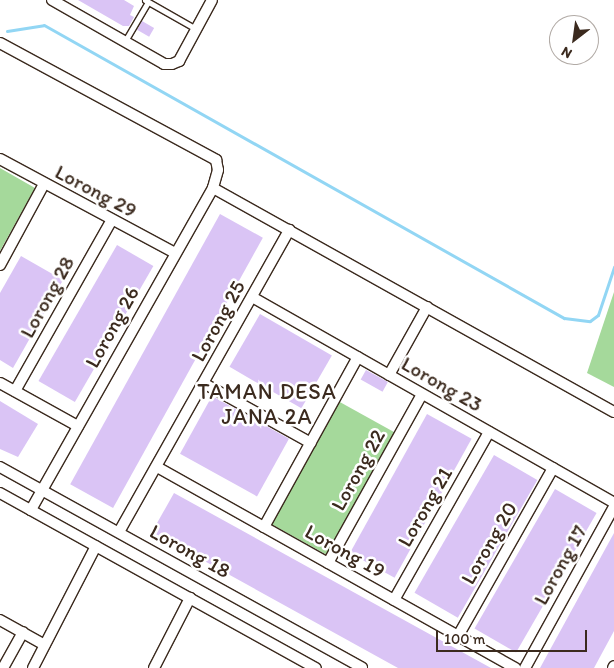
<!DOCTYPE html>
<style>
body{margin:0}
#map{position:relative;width:614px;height:668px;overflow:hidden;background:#fff;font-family:Itim,sans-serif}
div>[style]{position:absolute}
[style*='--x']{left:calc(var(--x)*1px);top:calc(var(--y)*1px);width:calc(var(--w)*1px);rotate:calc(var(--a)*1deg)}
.green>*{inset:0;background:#a5d99b;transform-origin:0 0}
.stream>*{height:3px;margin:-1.5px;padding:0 1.5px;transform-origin:1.5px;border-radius:1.5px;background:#92d6f4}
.building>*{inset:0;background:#dac4f5;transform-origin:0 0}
.roads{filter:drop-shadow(1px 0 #3b2a1e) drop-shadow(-1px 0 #3b2a1e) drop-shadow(0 1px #3b2a1e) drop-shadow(0 -1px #3b2a1e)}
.service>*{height:5px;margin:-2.5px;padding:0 2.5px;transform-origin:2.5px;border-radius:2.5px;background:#fff}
.minor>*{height:10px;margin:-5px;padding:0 5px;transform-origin:5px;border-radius:5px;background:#fff}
span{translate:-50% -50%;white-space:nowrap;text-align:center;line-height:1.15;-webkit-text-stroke:5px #fff;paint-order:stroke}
.street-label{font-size:21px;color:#3b2a1e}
.neighbourhood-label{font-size:22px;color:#3b2a1e;letter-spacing:1px}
.north{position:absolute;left:549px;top:15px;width:50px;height:50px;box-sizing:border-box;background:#fff;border:1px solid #b1aaa5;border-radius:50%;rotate:210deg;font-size:14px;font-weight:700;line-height:20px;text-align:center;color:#3b2a1e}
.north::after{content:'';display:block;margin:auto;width:18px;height:22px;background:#3b2a1e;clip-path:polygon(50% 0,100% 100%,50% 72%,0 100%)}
.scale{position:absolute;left:436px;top:630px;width:151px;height:22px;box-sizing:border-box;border:2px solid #3b2a1e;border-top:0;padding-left:6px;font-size:15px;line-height:18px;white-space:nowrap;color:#3b2a1e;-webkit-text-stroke:4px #fff;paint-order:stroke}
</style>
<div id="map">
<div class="green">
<div style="clip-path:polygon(0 168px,35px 188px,0 251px)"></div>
<div style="clip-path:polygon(614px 292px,614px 387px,587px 373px)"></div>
<div style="left:338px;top:401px;width:65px;height:140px;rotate:29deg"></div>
</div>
<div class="stream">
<div style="--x:7;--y:31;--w:37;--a:-9"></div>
<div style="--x:44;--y:25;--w:597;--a:29.4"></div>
<div style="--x:564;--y:318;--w:26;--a:7"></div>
<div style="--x:590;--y:321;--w:10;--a:-37"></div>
<div style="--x:598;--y:315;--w:51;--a:-71.6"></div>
</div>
<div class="building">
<div style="clip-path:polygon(78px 0,124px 0,134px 6px,130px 15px,134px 17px,129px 26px,123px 26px)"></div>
<div style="left:142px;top:21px;width:14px;height:10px;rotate:30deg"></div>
<div style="left:220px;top:214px;width:49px;height:309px;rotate:29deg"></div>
<div style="left:117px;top:245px;width:42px;height:157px;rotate:30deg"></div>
<div style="clip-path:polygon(21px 256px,63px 280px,13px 368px,0 360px,0 293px)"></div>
<div style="left:260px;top:314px;width:83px;height:61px;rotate:30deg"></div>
<div style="left:366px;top:370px;width:25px;height:11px;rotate:29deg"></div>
<div style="left:212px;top:396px;width:88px;height:66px;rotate:29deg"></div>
<div style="clip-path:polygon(0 401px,38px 424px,18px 457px,0 449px)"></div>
<div style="left:427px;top:414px;width:51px;height:159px;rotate:29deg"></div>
<div style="left:494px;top:455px;width:50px;height:159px;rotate:30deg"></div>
<div style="left:555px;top:489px;width:48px;height:161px;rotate:30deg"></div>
<div style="clip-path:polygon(174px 493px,491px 668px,398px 668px,152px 532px)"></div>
<div style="clip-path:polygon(614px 533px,614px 631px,594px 668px,540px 668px)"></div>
</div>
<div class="roads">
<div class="service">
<div style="--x:145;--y:0;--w:59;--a:29.6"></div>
<div style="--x:125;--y:41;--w:45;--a:-59.5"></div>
</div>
<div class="minor">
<div style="--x:52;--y:0;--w:129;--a:29.7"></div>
<div style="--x:164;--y:64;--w:8;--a:0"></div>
<div style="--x:172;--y:64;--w:8;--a:-23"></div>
<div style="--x:179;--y:61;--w:69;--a:-61.6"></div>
<div style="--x:0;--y:43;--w:246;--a:28.4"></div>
<div style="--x:216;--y:160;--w:10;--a:79"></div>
<div style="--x:218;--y:170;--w:19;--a:106"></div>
<div style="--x:213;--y:188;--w:370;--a:119.5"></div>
<div style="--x:0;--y:159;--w:199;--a:28.2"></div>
<div style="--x:213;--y:188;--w:459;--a:29.2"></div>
<div style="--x:0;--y:265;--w:92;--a:-61.5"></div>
<div style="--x:252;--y:297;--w:417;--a:29.6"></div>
<div style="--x:389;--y:375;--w:78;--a:-60.8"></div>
<div style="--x:0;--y:383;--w:89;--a:28.9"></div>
<div style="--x:205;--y:384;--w:121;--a:29.1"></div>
<div style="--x:15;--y:391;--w:195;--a:-60.5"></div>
<div style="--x:0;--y:467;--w:414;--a:29"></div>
<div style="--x:157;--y:467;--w:411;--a:29.3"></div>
<div style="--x:0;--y:493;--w:361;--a:29"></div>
<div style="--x:264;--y:527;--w:194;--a:-61.1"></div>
<div style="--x:119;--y:532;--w:347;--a:-60.6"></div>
<div style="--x:328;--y:563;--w:193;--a:-60.9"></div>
<div style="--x:394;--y:600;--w:193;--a:-60.5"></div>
<div style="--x:0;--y:620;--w:51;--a:29.1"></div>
<div style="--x:458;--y:636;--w:193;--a:-60.5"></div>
<div style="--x:3;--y:668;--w:41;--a:-60.9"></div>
<div style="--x:33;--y:668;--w:137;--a:-62.7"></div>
<div style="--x:154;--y:668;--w:79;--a:-62.8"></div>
<div style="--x:525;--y:668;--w:184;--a:-61.1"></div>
<div style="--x:613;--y:668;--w:2;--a:-63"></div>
</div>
</div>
<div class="street-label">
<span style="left:96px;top:191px;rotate:28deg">Lorong 29</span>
<span style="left:47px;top:297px;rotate:-61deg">Lorong 28</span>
<span style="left:218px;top:321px;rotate:-61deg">Lorong 25</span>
<span style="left:112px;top:327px;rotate:-61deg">Lorong 26</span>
<span style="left:442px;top:384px;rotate:30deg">Lorong 23</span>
<span style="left:358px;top:470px;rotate:-61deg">Lorong 22</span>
<span style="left:425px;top:507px;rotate:-60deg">Lorong 21</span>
<span style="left:489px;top:543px;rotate:-60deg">Lorong 20</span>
<span style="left:190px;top:551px;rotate:29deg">Lorong 18</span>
<span style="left:345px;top:551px;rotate:29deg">Lorong 19</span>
<span style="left:560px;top:565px;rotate:-61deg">Lorong 17</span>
</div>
<div class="neighbourhood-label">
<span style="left:267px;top:404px">TAMAN DESA<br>JANA 2A</span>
</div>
<div class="north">N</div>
<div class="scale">100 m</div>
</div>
